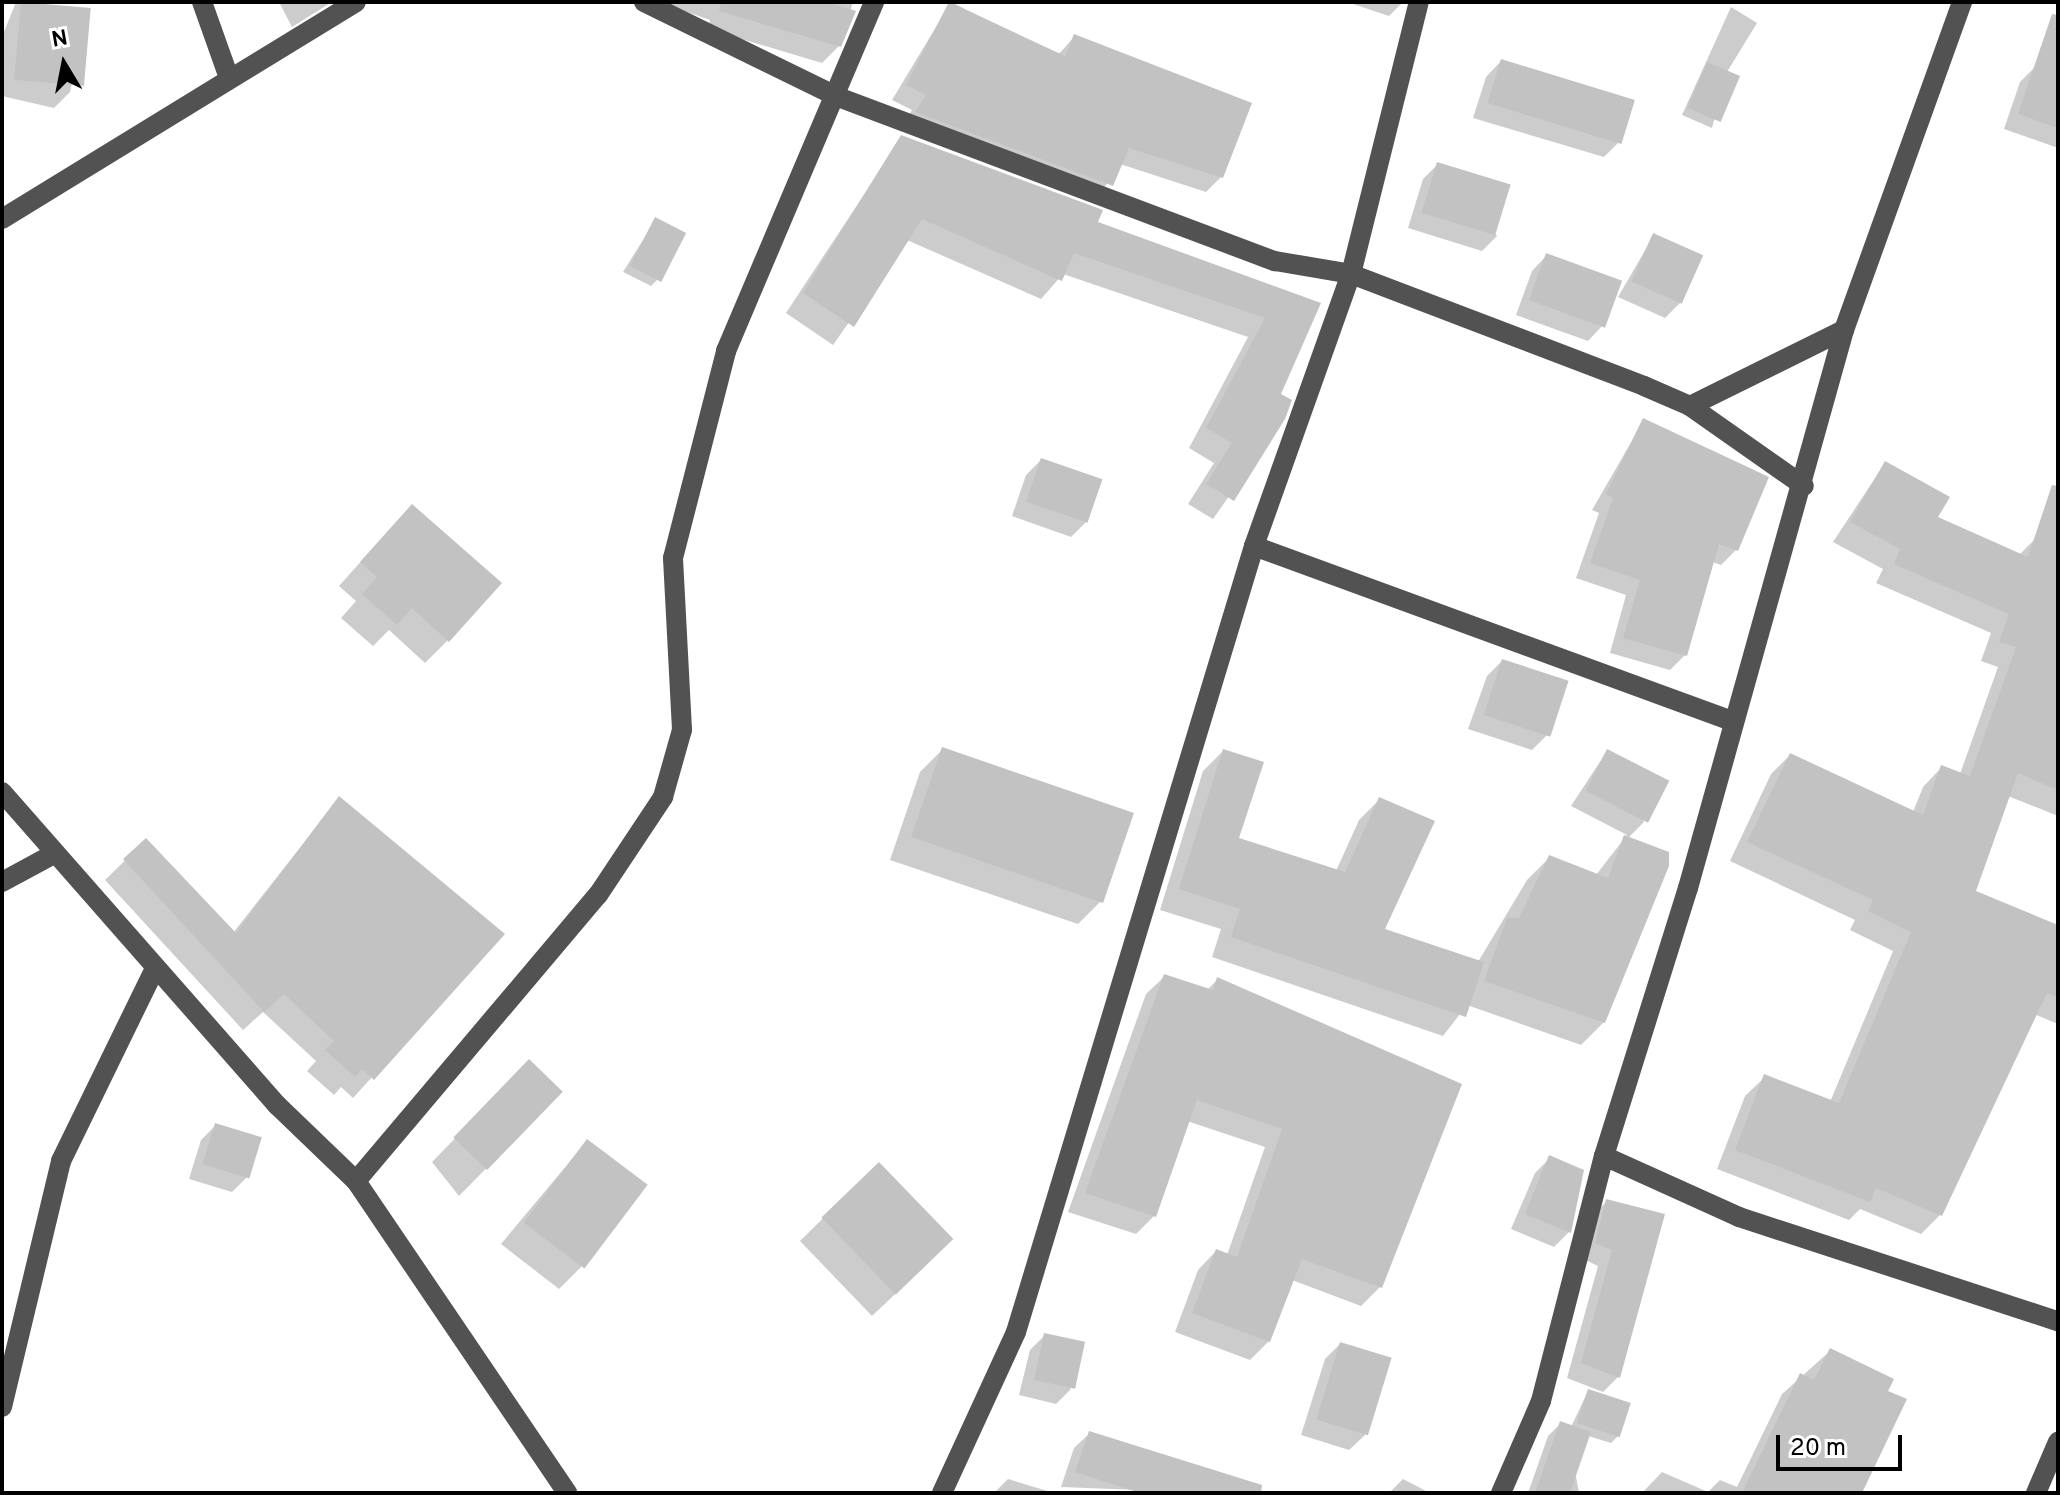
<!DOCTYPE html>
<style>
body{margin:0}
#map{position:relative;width:2060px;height:1495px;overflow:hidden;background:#fff;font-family:Overpass,sans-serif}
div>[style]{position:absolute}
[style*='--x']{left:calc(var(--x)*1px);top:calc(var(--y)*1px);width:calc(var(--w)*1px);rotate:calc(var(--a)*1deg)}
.shadow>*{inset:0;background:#0003}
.building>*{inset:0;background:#c2c2c2;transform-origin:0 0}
.minor>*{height:20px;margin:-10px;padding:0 10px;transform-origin:10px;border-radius:10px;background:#525252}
span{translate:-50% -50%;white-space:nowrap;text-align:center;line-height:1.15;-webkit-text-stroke:6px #fff;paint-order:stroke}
.frame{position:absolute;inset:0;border:4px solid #000;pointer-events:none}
.north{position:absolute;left:24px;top:24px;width:80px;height:80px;-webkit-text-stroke:6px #fff;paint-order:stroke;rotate:350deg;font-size:22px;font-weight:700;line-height:32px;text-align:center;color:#000}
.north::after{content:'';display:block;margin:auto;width:28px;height:36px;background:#000;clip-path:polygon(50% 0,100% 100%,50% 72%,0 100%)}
.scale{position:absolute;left:1776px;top:1435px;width:126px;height:36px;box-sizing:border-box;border:4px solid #000;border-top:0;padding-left:10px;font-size:24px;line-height:28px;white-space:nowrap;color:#000;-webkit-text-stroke:6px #fff;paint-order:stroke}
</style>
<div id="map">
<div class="shadow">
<div style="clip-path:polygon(16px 2px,89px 9px,70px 92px,54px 108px,2px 96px,2px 37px)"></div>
<div style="clip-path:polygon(279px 2px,332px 2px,292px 27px)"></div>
<div style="clip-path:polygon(659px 2px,853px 2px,839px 46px,822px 63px,708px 29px,710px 20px)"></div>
<div style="clip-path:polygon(951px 2px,1058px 55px,1074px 37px,1221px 177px,1206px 192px,1120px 164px,1096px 200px,902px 127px,912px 110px,892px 100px)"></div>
<div style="clip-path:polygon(1347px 2px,1403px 2px,1389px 16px)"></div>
<div style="clip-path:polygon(1731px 7px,1757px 23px,1727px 72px,1712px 128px,1682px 115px)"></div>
<div style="clip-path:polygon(1501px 61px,1619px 142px,1604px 157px,1473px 118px,1486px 77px)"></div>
<div style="clip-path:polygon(2035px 67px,2058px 75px,2058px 148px,2004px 129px,2020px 82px)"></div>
<div style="clip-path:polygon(902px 137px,1095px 223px,1318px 304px,1279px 395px,1284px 418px,1213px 519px,1188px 504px,1214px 463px,1189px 448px,1248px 337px,1063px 274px,1041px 299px,907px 240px,833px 345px,786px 313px)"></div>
<div style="clip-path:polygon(1438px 164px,1497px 236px,1482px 251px,1408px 228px,1423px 179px)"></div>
<div style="clip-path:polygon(656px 219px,658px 279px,651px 286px,623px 272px)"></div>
<div style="clip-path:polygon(1654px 235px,1680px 303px,1665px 318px,1618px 297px)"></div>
<div style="clip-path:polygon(1547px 255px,1603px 325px,1588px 341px,1516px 315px,1532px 271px)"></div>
<div style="clip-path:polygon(1644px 420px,1736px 550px,1721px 565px,1712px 562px,1685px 655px,1670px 670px,1610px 653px,1626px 595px,1576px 578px,1599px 513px,1592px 510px)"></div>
<div style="clip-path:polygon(1041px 460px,1087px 521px,1071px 537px,1012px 516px,1026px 475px)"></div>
<div style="clip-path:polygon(1885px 463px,1936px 518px,2019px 555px,2035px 539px,2058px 546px,2058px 816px,2008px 796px,1973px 892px,2058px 928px,2058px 1024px,2034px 1014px,1940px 1215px,1921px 1234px,1860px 1209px,1849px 1220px,1717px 1169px,1745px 1096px,1765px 1077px,1830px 1102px,1893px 951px,1850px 930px,1855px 920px,1730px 861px,1771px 774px,1790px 755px,1913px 812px,1923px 787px,1942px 767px,1960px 774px,1998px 667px,1981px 661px,1991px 633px,1876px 583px,1883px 569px,1833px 542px)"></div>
<div style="clip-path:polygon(390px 529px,448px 640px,425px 663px,389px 630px,373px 646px,341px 618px,356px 601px,339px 586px)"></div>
<div style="clip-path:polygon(1502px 661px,1565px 682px,1547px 735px,1532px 750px,1468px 729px,1487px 676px)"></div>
<div style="clip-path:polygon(943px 749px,1101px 901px,1078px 924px,890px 860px,920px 772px)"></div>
<div style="clip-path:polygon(1223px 751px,1236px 839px,1336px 871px,1359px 820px,1380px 799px,1383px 930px,1478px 962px,1527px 880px,1550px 857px,1596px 875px,1627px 835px,1571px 806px,1607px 751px,1644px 822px,1627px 839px,1604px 1022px,1581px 1045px,1467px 1005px,1443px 1036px,1212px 957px,1221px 929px,1160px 910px,1203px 771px)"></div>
<div style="clip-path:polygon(339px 798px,502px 934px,353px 1098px,341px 1087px,334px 1095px,307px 1071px,316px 1061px,263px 1012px,243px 1030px,105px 880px,146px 840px,233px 933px)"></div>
<div style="clip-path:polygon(1165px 976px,1207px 990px,1218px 979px,1459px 1085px,1380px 1287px,1361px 1306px,1292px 1280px,1269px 1341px,1250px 1360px,1175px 1332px,1198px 1270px,1216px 1251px,1227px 1255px,1265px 1147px,1187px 1121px,1154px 1216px,1136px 1234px,1068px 1212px,1146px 994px)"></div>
<div style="clip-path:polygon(507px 1085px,561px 1092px,459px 1196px,432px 1162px)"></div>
<div style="clip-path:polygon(216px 1125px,247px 1177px,232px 1192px,189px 1179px,201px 1140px)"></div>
<div style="clip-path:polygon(587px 1141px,582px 1266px,559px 1289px,501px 1244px)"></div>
<div style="clip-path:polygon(1550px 1158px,1569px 1232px,1554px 1247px,1511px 1229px,1535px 1173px)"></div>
<div style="clip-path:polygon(878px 1164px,929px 1262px,872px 1316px,800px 1241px)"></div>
<div style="clip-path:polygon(1607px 1201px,1662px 1216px,1618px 1377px,1603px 1392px,1567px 1378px,1598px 1266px,1581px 1258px,1592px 1216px)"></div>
<div style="clip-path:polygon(1045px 1335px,1071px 1389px,1056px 1404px,1019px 1395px,1030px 1350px)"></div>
<div style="clip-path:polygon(1340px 1344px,1365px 1435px,1349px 1450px,1301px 1435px,1325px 1359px)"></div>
<div style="clip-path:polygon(1830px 1351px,1852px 1493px,1642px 1493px,1662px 1472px,1708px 1492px,1720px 1480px,1737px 1487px,1782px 1394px)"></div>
<div style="clip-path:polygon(1588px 1391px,1618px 1436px,1611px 1443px,1588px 1436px,1575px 1471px,1579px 1493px,1528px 1493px,1548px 1436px,1561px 1423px,1571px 1427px)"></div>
<div style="clip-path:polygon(1090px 1433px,1216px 1493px,1061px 1487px,1074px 1448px)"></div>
<div style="clip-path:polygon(1008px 1479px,1054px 1493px,994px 1493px)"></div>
<div style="clip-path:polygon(1403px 1479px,1430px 1493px,1389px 1493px)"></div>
</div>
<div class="building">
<div style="left:21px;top:2px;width:70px;height:78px;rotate:5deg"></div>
<div style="clip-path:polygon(721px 2px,827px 2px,856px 11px,841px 47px,719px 11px)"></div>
<div style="clip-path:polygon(949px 2px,1065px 56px,1074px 34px,1252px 103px,1223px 178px,1129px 148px,1113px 186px,915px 112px,926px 95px,906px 85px)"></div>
<div style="clip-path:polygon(2052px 14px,2058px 15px,2058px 128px,2018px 114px)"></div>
<div style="left:1501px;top:59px;width:140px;height:46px;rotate:17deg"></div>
<div style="left:1707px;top:62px;width:36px;height:50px;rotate:23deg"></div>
<div style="clip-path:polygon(901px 135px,1103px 210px,1098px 222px,1321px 303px,1281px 394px,1292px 400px,1285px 419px,1234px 501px,1206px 484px,1232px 443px,1206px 428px,1265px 318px,1074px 253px,1062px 281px,922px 219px,854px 327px,803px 293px)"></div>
<div style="left:1437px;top:162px;width:77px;height:53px;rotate:17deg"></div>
<div style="left:655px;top:217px;width:35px;height:55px;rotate:27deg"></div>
<div style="left:1653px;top:233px;width:55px;height:53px;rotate:24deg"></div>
<div style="left:1546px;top:253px;width:81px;height:50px;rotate:20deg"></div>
<div style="clip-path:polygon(1643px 418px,1769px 477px,1738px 551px,1719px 544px,1687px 656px,1623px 638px,1640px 580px,1590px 563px,1613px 498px,1606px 494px)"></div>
<div style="left:1041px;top:458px;width:65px;height:46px;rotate:19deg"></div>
<div style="clip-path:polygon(1885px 461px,1950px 497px,1938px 517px,2028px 557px,2052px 485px,2058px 486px,2058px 790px,2018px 773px,1976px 891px,2058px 925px,2058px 998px,2047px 993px,1942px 1216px,1876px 1188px,1870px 1202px,1735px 1150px,1764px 1074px,1839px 1103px,1911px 932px,1868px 911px,1873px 900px,1747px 842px,1790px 753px,1923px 815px,1941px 765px,1970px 776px,2016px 647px,1999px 642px,2009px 614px,1894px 564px,1900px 549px,1850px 522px)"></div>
<div style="clip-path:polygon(412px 504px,502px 583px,449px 642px,412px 608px,397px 625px,362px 594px,377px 577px,360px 562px)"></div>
<div style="left:1502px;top:659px;width:70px;height:59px;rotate:18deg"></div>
<div style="left:942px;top:747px;width:203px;height:95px;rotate:19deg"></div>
<div style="clip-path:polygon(1223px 749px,1264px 762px,1239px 838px,1345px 872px,1379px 797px,1435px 821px,1385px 929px,1484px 962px,1466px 1017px,1231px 937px,1240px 909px,1179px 889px)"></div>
<div style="left:1607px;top:749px;width:70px;height:47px;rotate:27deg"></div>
<div style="clip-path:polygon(339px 796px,505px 934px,374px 1080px,362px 1069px,355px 1077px,325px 1050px,334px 1041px,284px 994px,264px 1012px,123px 859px,146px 838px,236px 933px)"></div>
<div style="clip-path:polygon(1624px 835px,1669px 852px,1669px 866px,1605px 1023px,1484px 981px,1507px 918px,1519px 918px,1549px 855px,1608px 878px)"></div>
<div style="clip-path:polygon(1164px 974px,1213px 990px,1217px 977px,1462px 1084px,1382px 1288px,1302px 1259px,1270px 1342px,1192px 1313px,1216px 1249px,1237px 1257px,1282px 1129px,1197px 1100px,1156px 1217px,1085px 1193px)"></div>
<div style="left:529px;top:1059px;width:47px;height:109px;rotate:44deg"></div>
<div style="left:215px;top:1123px;width:49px;height:43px;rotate:17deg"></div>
<div style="left:587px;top:1139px;width:76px;height:105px;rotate:37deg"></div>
<div style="clip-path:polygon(1549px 1155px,1584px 1170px,1571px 1233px,1525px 1214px)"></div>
<div style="left:879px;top:1162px;width:107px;height:80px;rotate:46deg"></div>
<div style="clip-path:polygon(1606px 1199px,1665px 1214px,1620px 1378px,1581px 1363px,1612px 1250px,1595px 1243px)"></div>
<div style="left:1044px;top:1333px;width:42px;height:48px;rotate:12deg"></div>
<div style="left:1340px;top:1342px;width:54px;height:81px;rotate:17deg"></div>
<div style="clip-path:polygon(1830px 1348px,1894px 1379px,1888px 1391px,1907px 1399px,1862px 1493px,1742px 1493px,1800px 1373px,1814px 1380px)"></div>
<div style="left:1588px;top:1389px;width:45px;height:36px;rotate:18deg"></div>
<div style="clip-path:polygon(1560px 1421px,1591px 1432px,1570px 1493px,1535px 1493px)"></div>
<div style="clip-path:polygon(1089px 1431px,1262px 1485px,1261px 1493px,1140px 1493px,1075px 1472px)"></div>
</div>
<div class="minor">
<div style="--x:202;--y:2;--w:77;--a:70.4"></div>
<div style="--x:644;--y:2;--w:216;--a:26.1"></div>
<div style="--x:838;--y:97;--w:467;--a:20.6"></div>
<div style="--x:1275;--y:261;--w:77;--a:9.7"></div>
<div style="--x:1351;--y:274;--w:314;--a:20.9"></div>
<div style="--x:1644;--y:386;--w:50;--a:23.5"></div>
<div style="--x:1690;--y:406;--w:139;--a:35.1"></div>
<div style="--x:2;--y:219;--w:415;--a:-31.5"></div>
<div style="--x:1690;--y:406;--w:172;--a:-26.3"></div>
<div style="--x:1254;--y:546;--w:509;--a:20.11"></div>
<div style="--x:2;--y:792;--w:417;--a:48.7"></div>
<div style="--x:277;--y:1105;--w:110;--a:43.9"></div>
<div style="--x:356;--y:1181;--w:377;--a:55.9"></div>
<div style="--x:2;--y:882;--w:57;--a:-28.4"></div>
<div style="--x:1604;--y:1156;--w:148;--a:24.3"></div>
<div style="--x:1739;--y:1217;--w:336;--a:18.1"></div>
<div style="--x:356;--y:1181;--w:375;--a:-49.8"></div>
<div style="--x:598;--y:895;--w:118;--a:-56.4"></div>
<div style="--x:663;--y:797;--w:70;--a:-74.2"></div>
<div style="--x:682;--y:730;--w:172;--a:-93"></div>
<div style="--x:673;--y:558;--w:214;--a:-75.6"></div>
<div style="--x:726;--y:351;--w:379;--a:-67"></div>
<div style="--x:2;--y:1407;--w:253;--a:-76.5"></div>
<div style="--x:61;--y:1161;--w:215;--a:-64"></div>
<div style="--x:942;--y:1493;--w:177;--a:-65.3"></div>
<div style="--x:1016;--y:1332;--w:821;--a:-73.15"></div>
<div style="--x:1254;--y:546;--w:289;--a:-70.4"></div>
<div style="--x:1351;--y:274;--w:280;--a:-76"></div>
<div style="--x:1501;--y:1493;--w:100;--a:-66.5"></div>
<div style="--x:1541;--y:1401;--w:253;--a:-75.6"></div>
<div style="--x:1604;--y:1156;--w:281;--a:-72.6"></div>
<div style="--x:1688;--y:888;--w:579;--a:-74.38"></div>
<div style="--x:1844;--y:330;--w:349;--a:-70.2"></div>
<div style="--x:2036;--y:1493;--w:56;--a:-66.7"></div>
</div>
<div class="frame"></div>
<div class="north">N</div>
<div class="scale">20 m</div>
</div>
